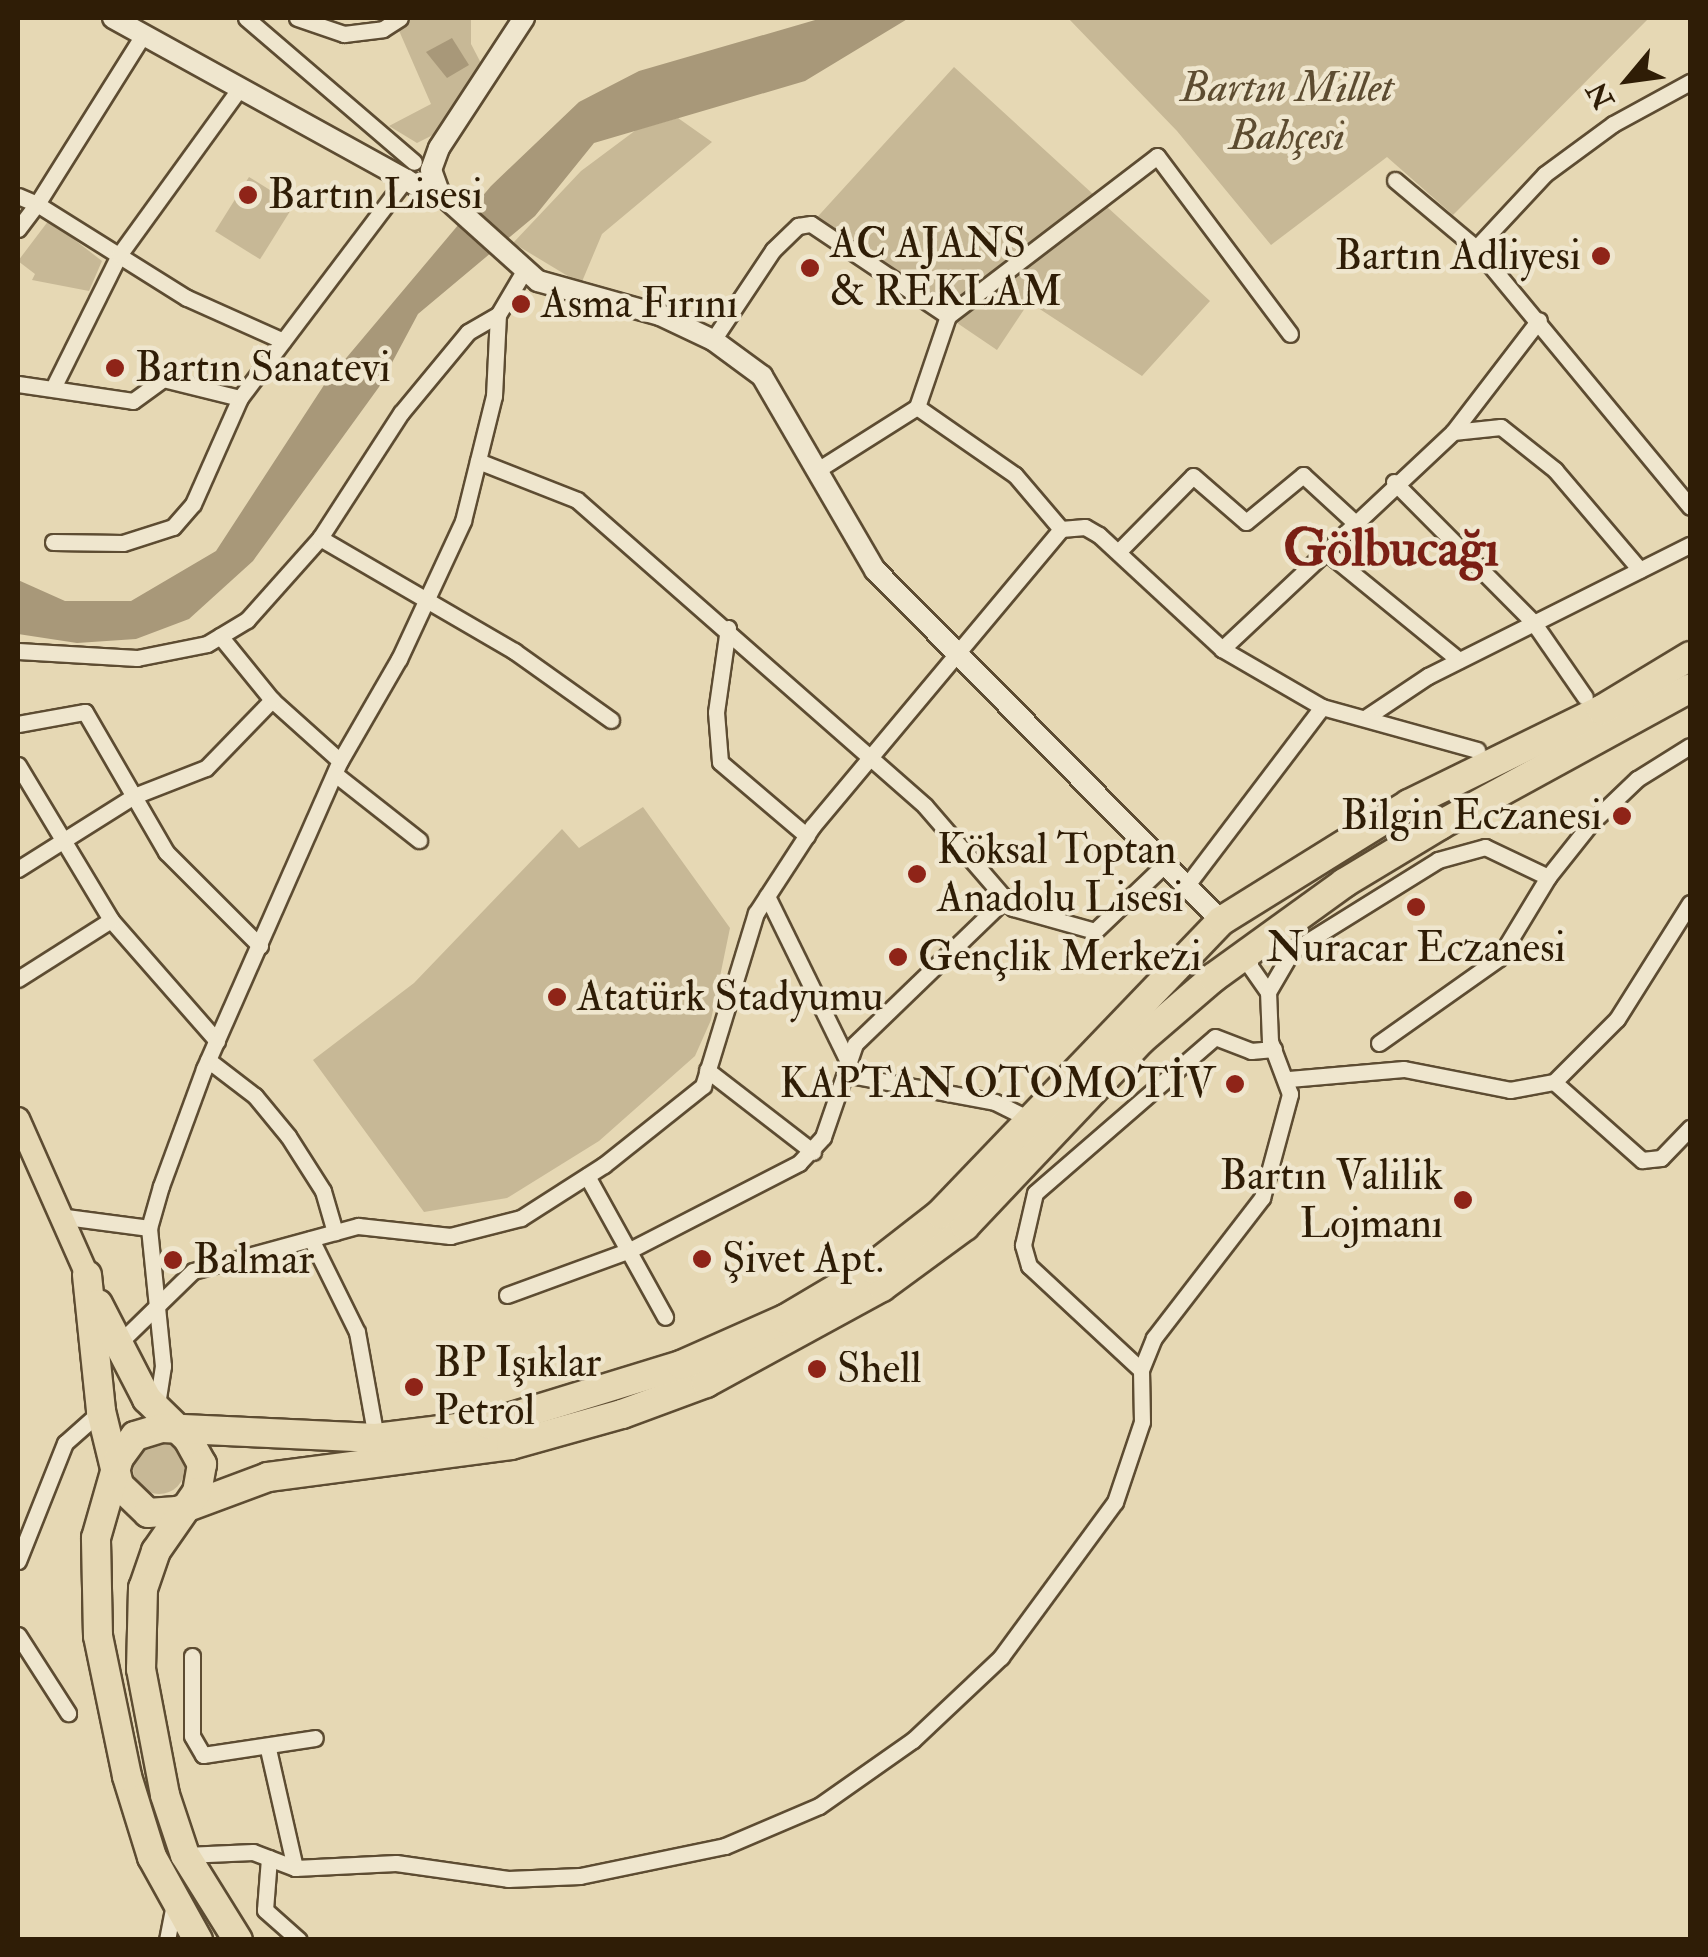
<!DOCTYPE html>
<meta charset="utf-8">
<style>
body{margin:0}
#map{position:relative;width:1708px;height:1957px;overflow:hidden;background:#e6d8b4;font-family:"IM FELL Double Pica",serif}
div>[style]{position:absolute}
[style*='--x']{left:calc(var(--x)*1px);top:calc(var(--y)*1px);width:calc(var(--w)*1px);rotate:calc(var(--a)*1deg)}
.green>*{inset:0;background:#c7b896;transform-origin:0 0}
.round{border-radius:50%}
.water>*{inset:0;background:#a89879}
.roads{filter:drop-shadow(2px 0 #5d4c32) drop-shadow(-2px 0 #5d4c32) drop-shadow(0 2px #5d4c32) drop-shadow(0 -2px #5d4c32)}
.street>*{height:15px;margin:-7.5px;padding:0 7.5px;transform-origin:7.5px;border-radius:7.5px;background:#efe6ce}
.secondary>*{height:20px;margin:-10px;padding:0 10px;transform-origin:10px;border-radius:10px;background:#efe6ce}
.primary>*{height:22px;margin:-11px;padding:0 11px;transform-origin:11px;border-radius:11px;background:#e6d8b4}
.highway>*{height:28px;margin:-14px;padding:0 14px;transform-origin:14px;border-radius:14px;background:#e6d8b4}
.dots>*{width:28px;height:28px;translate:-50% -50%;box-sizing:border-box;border:5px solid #efe6ce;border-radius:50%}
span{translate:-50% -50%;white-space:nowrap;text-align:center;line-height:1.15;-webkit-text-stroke:9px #efe6ce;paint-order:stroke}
.park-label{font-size:42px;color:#5d4c31;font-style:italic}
.poi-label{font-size:42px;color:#2f1d06}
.left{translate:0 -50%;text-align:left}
.right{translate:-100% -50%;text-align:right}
.district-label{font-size:52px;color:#7a1f14;font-weight:700}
.frame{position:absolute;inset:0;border:20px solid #2f1d06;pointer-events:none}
.north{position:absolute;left:1578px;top:30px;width:100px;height:100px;-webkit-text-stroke:8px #efe6ce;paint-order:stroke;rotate:241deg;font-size:28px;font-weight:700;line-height:40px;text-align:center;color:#2f1d06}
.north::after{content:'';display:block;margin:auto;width:35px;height:45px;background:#2f1d06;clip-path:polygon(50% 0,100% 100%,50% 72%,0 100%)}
</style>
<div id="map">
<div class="green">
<div style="clip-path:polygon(409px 18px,471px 18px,471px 44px,483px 67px,441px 131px,417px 143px,389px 126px,431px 104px,397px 26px)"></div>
<div style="clip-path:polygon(1068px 18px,1649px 18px,1453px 215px,1387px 157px,1271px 245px,1177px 131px)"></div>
<div style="clip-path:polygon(954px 67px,1210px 301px,1142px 376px,1029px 302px,997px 350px,811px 224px)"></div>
<div style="clip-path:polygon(678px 118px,712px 142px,602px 234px,581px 284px,513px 243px,581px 171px,636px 130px)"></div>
<div style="left:249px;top:177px;width:53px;height:64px;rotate:32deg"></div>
<div style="clip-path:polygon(49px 220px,102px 261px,89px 291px,32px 280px,35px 274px,18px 261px)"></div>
<div style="clip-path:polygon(643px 807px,730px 928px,711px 1020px,695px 1056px,599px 1141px,507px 1198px,424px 1212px,313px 1060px,414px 983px,562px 829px,579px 848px)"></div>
<div class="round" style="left:133px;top:1442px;width:52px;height:52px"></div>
</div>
<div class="water">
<div style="clip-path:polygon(822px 18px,909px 18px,805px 81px,594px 143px,535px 216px,418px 314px,379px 387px,253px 561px,189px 619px,136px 639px,77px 643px,18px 634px,18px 580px,65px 601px,131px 601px,216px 551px,326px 382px,491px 186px,579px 102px,639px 71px)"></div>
<div style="clip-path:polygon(452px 38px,469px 65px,447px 78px,426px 52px)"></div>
</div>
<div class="roads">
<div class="street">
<div style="--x:246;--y:18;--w:221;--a:40.6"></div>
<div style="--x:297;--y:18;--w:50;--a:18.8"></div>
<div style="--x:344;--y:34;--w:39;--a:-7"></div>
<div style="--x:383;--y:29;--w:20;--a:-33"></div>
<div style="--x:1395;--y:180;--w:106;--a:40"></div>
<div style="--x:1476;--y:248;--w:336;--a:50.4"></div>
<div style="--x:18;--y:196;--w:21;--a:23"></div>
<div style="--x:37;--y:204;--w:196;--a:-57.9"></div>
<div style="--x:18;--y:229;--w:31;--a:-53"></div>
<div style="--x:37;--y:204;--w:177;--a:32.1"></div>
<div style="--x:187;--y:298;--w:105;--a:24.1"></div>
<div style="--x:1476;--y:248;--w:101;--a:-47"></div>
<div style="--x:1545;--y:174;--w:84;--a:-36.3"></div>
<div style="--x:1613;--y:124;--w:88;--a:-28.6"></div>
<div style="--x:713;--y:340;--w:108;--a:-56.3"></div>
<div style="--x:773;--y:250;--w:35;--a:-44"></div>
<div style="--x:798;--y:226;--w:13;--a:-9"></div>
<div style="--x:811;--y:224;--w:165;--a:33.9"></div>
<div style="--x:948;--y:316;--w:263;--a:-37.4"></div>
<div style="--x:1157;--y:156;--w:222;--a:53.2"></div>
<div style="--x:18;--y:384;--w:116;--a:8.4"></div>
<div style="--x:133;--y:401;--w:37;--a:-36"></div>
<div style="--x:163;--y:379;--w:79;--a:13.9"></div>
<div style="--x:55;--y:384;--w:144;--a:-63.6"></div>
<div style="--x:119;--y:255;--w:205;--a:-54.1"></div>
<div style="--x:917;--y:407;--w:119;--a:34.8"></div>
<div style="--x:1015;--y:475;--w:71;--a:49.6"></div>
<div style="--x:1453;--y:432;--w:141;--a:-52.5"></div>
<div style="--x:478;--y:461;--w:106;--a:21.5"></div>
<div style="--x:577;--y:500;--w:463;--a:41.3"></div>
<div style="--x:925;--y:806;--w:135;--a:49.2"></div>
<div style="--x:1013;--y:908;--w:85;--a:15.7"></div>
<div style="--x:1095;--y:931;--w:97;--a:-43.7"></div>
<div style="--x:819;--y:469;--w:116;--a:-32.3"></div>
<div style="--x:917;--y:407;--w:96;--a:-71.2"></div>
<div style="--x:1394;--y:482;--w:197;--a:45.2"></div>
<div style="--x:1533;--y:622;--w:91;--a:55.3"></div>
<div style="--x:320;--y:538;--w:225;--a:30.2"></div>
<div style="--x:514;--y:651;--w:119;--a:35.4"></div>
<div style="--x:53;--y:542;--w:70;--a:0.8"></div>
<div style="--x:123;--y:543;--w:52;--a:-17.7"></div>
<div style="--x:173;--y:527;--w:30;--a:-49"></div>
<div style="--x:193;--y:504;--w:116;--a:-66.1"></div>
<div style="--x:240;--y:398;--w:277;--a:-52.9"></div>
<div style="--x:1324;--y:550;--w:174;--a:39.2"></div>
<div style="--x:1119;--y:551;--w:105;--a:-45.4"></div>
<div style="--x:1193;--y:476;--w:70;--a:41"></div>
<div style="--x:1246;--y:522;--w:74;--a:-39.5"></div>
<div style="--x:1303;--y:475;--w:68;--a:42.6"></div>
<div style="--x:728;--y:628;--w:85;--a:98.1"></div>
<div style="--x:716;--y:712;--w:50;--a:85.4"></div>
<div style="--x:720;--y:762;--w:114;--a:40.4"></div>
<div style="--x:220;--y:636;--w:82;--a:50.9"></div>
<div style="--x:272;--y:700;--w:91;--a:41.9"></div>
<div style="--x:1222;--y:649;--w:317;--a:-43.2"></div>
<div style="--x:1453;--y:432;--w:48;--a:-5.9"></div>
<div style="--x:1501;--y:427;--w:69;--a:38.5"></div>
<div style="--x:1555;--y:470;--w:131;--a:49.6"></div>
<div style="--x:18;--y:651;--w:119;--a:3.4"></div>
<div style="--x:137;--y:658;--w:71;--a:-11.3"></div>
<div style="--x:207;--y:644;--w:47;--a:-31"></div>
<div style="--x:247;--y:620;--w:110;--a:-48.3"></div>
<div style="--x:320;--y:538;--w:149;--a:-57.1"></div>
<div style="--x:401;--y:413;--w:105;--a:-50.4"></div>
<div style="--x:468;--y:332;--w:34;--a:-30"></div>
<div style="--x:1365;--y:718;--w:76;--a:-33.7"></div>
<div style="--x:1428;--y:676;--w:293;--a:-26.6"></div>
<div style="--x:18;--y:724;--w:68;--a:-10.2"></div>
<div style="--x:85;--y:712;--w:162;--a:59.9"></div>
<div style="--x:166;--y:852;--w:133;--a:45"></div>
<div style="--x:18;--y:765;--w:181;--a:59"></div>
<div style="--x:111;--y:920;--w:161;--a:48.8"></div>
<div style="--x:335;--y:774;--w:107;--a:38.2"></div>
<div style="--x:18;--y:869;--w:137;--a:-32.2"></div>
<div style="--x:134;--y:796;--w:77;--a:-21.3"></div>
<div style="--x:206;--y:768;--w:95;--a:-45.9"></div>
<div style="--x:1187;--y:885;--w:223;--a:-52.8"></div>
<div style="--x:767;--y:896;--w:200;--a:63.9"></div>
<div style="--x:855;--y:1076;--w:142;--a:10.5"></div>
<div style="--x:995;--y:1102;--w:42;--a:26.6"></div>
<div style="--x:18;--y:979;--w:110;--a:-32.4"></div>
<div style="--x:1268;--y:992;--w:32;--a:-125"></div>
<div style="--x:1250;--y:966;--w:15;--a:-90"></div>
<div style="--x:1250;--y:951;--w:42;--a:0"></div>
<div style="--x:1292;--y:951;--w:172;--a:-31.9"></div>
<div style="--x:1438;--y:860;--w:49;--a:-15.5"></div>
<div style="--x:1485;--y:847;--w:70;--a:25.5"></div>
<div style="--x:1548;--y:877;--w:69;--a:-51.5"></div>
<div style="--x:1591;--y:823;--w:64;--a:-43.7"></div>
<div style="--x:1637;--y:779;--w:62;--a:-31.9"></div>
<div style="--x:1379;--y:1043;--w:147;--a:-35.3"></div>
<div style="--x:1499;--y:958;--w:95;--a:-58.8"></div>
<div style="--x:208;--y:1060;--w:59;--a:37.5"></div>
<div style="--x:255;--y:1096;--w:52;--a:50.5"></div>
<div style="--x:288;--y:1136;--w:65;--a:57.5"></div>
<div style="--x:323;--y:1191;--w:43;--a:73.7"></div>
<div style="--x:707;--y:1070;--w:134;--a:37.7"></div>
<div style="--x:1289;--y:1079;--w:115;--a:-5"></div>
<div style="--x:1404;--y:1069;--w:108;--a:11.2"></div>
<div style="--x:1510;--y:1090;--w:45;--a:-10.3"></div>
<div style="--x:1554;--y:1082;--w:89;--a:-45"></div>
<div style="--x:1617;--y:1019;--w:137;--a:-57.8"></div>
<div style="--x:1554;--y:1082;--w:118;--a:41.6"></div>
<div style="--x:1642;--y:1160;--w:19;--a:-6"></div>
<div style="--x:1661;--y:1158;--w:42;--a:-46"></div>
<div style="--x:587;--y:1176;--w:161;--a:61"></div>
<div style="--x:66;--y:1217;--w:84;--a:7.5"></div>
<div style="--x:311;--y:1239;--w:104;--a:63.7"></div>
<div style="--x:357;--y:1332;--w:108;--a:79.8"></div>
<div style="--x:507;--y:1295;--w:131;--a:-20.1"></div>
<div style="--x:630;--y:1250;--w:190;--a:-27.2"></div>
<div style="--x:799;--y:1163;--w:35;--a:-47"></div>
<div style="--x:823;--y:1137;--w:98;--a:-71"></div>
<div style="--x:855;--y:1044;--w:206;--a:-44"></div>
<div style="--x:114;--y:1348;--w:110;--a:-44.3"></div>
<div style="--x:193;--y:1271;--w:171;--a:-15.3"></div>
<div style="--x:358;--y:1226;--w:93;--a:6.2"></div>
<div style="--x:450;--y:1236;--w:73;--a:-14.2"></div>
<div style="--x:521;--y:1218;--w:98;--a:-32.6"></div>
<div style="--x:604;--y:1165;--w:127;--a:-38.6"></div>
<div style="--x:703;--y:1086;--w:181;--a:-73"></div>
<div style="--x:756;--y:913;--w:103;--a:-56.9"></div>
<div style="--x:812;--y:827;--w:388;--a:-50.1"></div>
<div style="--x:1061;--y:529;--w:24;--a:-5"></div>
<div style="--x:1085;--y:527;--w:16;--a:30"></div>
<div style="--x:1099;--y:535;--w:168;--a:42.8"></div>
<div style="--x:1222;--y:649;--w:116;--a:30.1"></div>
<div style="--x:1322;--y:707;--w:161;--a:15.5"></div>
<div style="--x:1141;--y:1370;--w:153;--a:-137.1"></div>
<div style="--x:1029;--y:1266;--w:22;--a:-106"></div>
<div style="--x:1023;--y:1245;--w:53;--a:-77"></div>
<div style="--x:1035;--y:1193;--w:238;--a:-40.9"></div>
<div style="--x:1215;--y:1037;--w:39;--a:21"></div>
<div style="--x:1251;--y:1051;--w:23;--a:-5"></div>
<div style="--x:156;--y:1411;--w:46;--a:-81.2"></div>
<div style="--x:163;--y:1366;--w:139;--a:-95.8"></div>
<div style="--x:149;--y:1228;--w:44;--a:-74.1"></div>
<div style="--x:161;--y:1186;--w:125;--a:-69.8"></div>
<div style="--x:204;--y:1069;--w:337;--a:-66.2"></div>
<div style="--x:340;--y:761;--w:118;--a:-60"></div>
<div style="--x:399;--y:659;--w:152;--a:-65.1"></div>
<div style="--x:463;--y:521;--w:129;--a:-76.1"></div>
<div style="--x:494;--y:396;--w:81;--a:-87.2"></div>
<div style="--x:498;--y:315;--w:51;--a:-59.4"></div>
<div style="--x:18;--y:1561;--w:127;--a:-68.3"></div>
<div style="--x:65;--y:1443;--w:48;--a:-41.6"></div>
<div style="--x:18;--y:1635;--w:93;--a:57.3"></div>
<div style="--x:192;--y:1656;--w:80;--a:90"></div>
<div style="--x:192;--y:1736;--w:22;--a:60"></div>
<div style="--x:203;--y:1755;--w:113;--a:-8.6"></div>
<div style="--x:268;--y:1749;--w:122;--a:77.2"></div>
<div style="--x:185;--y:1855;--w:68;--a:-2.5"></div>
<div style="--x:253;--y:1852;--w:45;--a:20.9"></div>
<div style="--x:295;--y:1868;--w:101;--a:-2.8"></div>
<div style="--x:396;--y:1863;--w:113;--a:8.1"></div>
<div style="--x:508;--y:1879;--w:72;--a:-2.4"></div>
<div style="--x:580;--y:1876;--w:148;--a:-11.7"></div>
<div style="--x:725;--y:1846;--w:102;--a:-23.1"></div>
<div style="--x:819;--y:1806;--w:115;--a:-35.1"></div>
<div style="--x:913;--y:1740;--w:121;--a:-43.3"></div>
<div style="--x:1001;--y:1657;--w:192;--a:-53.7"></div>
<div style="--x:1115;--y:1502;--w:84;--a:-71.4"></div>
<div style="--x:1142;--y:1422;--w:52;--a:-91.1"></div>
<div style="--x:1141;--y:1370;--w:35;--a:-68"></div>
<div style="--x:1154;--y:1338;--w:177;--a:-52.4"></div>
<div style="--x:1262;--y:1198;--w:108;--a:-74.9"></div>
<div style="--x:1290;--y:1094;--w:57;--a:-110.7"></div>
<div style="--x:1270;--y:1041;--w:49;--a:-92.3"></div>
<div style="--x:1268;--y:992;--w:48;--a:-59.7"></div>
<div style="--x:269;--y:1858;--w:52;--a:94.4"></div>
<div style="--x:265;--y:1910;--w:45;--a:41.4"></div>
<div style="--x:167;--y:1940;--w:36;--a:-79"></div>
</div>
<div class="secondary">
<div style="--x:113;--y:18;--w:345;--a:28.9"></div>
<div style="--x:415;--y:185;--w:25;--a:16"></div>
<div style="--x:524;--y:18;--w:155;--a:123.2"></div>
<div style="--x:439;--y:148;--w:23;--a:110"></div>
<div style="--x:431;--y:170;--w:23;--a:70"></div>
<div style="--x:439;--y:192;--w:133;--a:42"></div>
<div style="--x:538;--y:281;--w:127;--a:15.6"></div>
<div style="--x:660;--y:315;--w:59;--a:25.3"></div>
<div style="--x:713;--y:340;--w:61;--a:36.3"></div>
<div style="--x:762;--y:376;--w:225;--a:59.8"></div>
<div style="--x:875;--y:570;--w:493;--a:45.4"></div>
</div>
<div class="primary">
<div style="--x:18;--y:1119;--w:171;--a:66.1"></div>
</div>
<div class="highway">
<div style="--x:87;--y:1275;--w:137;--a:84.1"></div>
<div style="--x:101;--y:1411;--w:76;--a:76.3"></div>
<div style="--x:119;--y:1485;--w:40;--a:44"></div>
<div style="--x:148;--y:1513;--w:29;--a:-4"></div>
<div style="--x:177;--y:1511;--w:97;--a:-20.5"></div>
<div style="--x:268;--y:1477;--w:245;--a:-7.5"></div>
<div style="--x:511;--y:1445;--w:115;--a:-15.6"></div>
<div style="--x:622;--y:1414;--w:90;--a:-20.3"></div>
<div style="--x:706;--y:1383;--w:200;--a:-28.6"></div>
<div style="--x:882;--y:1287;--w:103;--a:-36.3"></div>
<div style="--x:965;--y:1226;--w:257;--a:-46.6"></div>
<div style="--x:1142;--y:1039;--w:94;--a:-40.7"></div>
<div style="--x:1213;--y:978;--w:162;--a:-35.9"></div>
<div style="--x:1344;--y:883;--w:112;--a:-31.1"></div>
<div style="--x:1440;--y:825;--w:285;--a:-28.7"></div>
<div style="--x:98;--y:1304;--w:107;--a:62.7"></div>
<div style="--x:147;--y:1399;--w:57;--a:44.3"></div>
<div style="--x:188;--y:1439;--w:29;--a:61"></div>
<div style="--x:202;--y:1464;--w:28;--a:100"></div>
<div style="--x:197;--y:1492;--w:72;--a:124.8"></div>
<div style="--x:156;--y:1551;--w:39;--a:109"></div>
<div style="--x:143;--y:1588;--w:81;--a:91.4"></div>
<div style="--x:141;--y:1669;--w:128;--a:79.2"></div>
<div style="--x:165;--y:1795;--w:63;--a:71.6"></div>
<div style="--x:185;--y:1855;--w:100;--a:58.1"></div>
<div style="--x:198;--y:1940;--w:95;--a:-119"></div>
<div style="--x:152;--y:1857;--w:85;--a:-107.2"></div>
<div style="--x:127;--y:1776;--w:143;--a:-101.7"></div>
<div style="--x:98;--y:1636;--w:98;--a:-91.2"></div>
<div style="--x:96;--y:1538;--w:83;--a:-74"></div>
<div style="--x:119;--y:1458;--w:27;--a:-54"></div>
<div style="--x:135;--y:1436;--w:28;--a:-17"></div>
<div style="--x:162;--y:1428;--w:214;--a:2.7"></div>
<div style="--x:376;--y:1438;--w:114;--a:-7.1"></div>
<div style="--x:489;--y:1424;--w:201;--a:-17.1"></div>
<div style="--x:681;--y:1365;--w:114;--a:-23.9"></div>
<div style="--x:785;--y:1319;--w:100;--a:-30.7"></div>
<div style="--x:871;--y:1268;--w:88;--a:-38"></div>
<div style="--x:940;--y:1214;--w:406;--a:-46.2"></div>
<div style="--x:1221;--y:921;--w:221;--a:-31.9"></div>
<div style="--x:1409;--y:804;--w:214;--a:-26.1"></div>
<div style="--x:1601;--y:710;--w:104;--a:-31.2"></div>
</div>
</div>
<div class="dots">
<div style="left:248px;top:195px;background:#8f2418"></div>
<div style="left:1601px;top:256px;background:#8f2418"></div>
<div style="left:810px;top:268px;background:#8f2418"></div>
<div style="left:521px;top:304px;background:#8f2418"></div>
<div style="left:115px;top:368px;background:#8f2418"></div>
<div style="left:1622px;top:816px;background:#8f2418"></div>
<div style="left:917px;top:874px;background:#8f2418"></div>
<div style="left:1416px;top:907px;background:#8f2418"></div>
<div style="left:898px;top:957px;background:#8f2418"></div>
<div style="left:557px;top:997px;background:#8f2418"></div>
<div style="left:1235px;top:1084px;background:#8f2418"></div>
<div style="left:1463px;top:1200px;background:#8f2418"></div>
<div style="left:702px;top:1259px;background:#8f2418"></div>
<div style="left:173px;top:1260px;background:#8f2418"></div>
<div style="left:817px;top:1369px;background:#8f2418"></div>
<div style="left:414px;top:1387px;background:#8f2418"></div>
</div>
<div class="park-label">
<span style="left:1287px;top:112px">Bartın Millet<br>Bahçesi</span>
</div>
<div class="poi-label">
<span class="left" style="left:268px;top:195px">Bartın Lisesi</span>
<span class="left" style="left:830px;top:268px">AC AJANS<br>&amp; REKLAM</span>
<span class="right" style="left:1581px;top:256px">Bartın Adliyesi</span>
<span class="left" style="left:541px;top:304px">Asma Fırını</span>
<span class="left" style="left:135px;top:368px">Bartın Sanatevi</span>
<span class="right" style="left:1602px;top:816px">Bilgin Eczanesi</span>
<span class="left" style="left:937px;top:874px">Köksal Toptan<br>Anadolu Lisesi</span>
<span style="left:1416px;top:948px">Nuracar Eczanesi</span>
<span class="left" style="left:918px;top:957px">Gençlik Merkezi</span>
<span class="left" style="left:577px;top:997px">Atatürk Stadyumu</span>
<span class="right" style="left:1215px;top:1084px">KAPTAN OTOMOTİV</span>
<span class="right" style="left:1443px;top:1200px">Bartın Valilik<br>Lojmanı</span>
<span class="left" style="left:722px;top:1259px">Şivet Apt.</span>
<span class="left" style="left:193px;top:1260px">Balmar</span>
<span class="left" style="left:434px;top:1387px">BP Işıklar<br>Petrol</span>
<span class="left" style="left:837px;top:1369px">Shell</span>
</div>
<div class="district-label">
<span style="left:1391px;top:549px">Gölbucağı</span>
</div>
<div class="frame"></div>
<div class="north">N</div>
</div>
